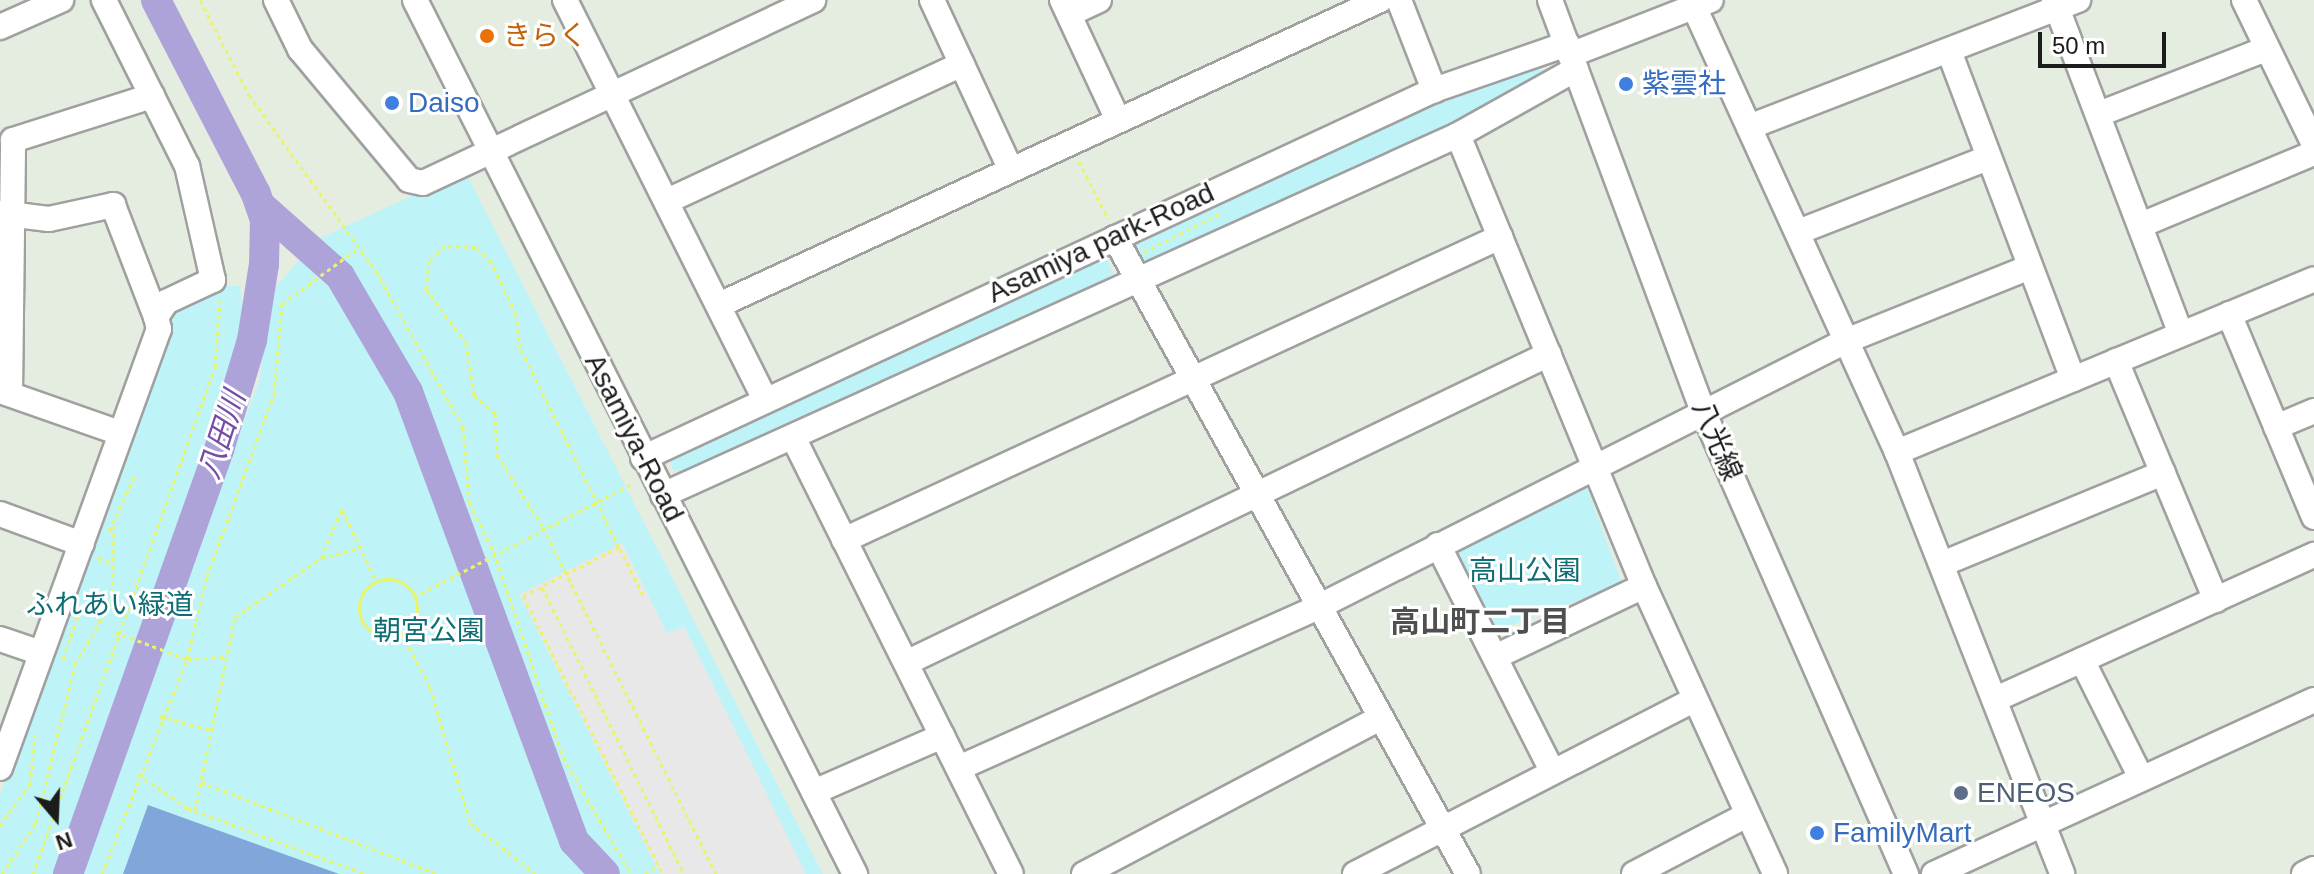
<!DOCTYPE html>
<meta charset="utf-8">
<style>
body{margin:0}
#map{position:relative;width:2314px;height:874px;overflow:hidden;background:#e5ede1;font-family:Helvetica,"Noto Sans JP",sans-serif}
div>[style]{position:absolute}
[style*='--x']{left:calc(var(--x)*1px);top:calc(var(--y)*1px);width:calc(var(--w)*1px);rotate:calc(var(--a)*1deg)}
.park>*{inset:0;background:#bef4f7;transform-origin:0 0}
.pitch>*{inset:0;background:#81a6da}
.parking>*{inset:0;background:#e8e8e8}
.river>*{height:30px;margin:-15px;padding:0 15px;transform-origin:15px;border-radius:15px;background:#aea3d9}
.path>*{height:3px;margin-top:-1.5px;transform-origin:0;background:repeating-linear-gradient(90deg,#e9f46b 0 4px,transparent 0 8px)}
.path>.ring{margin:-1.5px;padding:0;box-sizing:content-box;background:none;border:3px solid #e9f46b;border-radius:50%}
.roads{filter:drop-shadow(2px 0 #a0a0a0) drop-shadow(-2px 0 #a0a0a0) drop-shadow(0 2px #a0a0a0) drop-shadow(0 -2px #a0a0a0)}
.minor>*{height:24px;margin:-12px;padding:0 12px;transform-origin:12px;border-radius:12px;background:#fff}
.dots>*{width:22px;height:22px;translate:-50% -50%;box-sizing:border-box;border:4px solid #fff;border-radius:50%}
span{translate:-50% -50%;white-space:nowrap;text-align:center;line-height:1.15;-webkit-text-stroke:6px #fff;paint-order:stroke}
.food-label{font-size:28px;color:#c56008}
.left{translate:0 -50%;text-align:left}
.shop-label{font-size:28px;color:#366cbe}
.street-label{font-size:28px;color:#1c1c1c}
.park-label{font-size:28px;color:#0f6e74}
.service-label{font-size:28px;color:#4e5e75}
.water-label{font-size:30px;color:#774ca7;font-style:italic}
.neighbourhood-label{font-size:30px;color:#4f4f4f;font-weight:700}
.north{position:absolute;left:16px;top:778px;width:80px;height:80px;-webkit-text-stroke:6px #fff;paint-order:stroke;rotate:161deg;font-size:22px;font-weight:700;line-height:32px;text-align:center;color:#1c1c1c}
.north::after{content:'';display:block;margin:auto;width:28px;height:36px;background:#1c1c1c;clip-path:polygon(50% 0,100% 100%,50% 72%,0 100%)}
.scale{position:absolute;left:2038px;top:32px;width:128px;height:36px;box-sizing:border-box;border:4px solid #1c1c1c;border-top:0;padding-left:10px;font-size:24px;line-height:28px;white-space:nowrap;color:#1c1c1c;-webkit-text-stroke:6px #fff;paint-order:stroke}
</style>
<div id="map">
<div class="park">
<div style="clip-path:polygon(1536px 66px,1547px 74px,1453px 128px,1146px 269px,1121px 242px,1415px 105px)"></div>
<div style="clip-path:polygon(465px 171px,823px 874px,79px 874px,260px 378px,269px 294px,318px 239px)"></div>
<div style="clip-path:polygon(1105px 252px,1115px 280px,686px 473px,672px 469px,669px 455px)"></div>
<div style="clip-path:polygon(220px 286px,240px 286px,243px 315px,227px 394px,53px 874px,0 874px,0 795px,176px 306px)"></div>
<div style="left:1586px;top:485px;width:106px;height:150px;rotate:70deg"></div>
</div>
<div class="pitch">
<div style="clip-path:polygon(148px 805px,339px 874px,123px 874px)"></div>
</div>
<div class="parking">
<div style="clip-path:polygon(622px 543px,667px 633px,684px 626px,806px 874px,660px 874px,519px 594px)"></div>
</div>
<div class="river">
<div style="--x:260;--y:205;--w:107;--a:41.6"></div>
<div style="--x:340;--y:276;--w:134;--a:59.6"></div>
<div style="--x:408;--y:392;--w:479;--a:69.7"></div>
<div style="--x:574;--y:841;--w:45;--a:46.8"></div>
<div style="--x:68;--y:874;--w:450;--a:-70.4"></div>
<div style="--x:219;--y:450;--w:115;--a:-73.3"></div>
<div style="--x:252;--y:340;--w:77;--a:-81"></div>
<div style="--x:264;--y:264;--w:44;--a:-88.7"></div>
<div style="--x:265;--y:220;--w:28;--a:-109"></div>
<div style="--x:256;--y:194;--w:218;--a:-117.3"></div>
</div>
<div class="path">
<div style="--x:200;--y:0;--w:107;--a:62.7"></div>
<div style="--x:249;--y:95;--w:217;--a:54.2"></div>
<div style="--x:376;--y:271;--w:179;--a:60.9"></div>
<div style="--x:463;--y:427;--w:75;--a:85.4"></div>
<div style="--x:469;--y:502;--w:56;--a:63.4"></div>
<div style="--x:494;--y:552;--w:216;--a:71.4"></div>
<div style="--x:563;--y:757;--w:135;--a:59.8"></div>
<div style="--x:1079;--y:161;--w:65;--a:63.4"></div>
<div style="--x:1144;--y:252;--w:84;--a:-26.9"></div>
<div style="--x:342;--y:509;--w:80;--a:64.7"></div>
<div style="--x:109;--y:531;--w:64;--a:-65"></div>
<div style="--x:619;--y:547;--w:222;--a:-116.4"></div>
<div style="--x:520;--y:348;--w:34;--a:-97"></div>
<div style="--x:516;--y:314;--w:58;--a:-115.7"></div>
<div style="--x:491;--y:262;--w:21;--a:-135"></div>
<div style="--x:476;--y:247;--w:31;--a:-178"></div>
<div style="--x:445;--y:246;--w:22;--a:137"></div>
<div style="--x:429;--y:261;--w:28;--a:96"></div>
<div style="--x:426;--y:289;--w:67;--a:53.5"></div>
<div style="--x:466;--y:343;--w:53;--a:81.3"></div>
<div style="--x:474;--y:395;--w:28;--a:41"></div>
<div style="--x:495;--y:413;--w:42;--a:87.3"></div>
<div style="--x:497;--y:455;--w:85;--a:57.4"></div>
<div style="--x:543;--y:527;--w:388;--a:63.5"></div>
<div style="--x:98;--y:558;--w:16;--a:22"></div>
<div style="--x:321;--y:558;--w:40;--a:-14.4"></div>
<div class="ring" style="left:359px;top:579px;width:55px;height:55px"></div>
<div style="--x:542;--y:587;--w:320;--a:63.7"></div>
<div style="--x:643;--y:595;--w:54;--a:-116.6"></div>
<div style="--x:619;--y:547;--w:108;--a:153"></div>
<div style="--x:523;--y:596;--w:311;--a:63.3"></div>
<div style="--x:414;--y:597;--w:246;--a:-27.4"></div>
<div style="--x:115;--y:632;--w:77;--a:20.6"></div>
<div style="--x:187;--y:659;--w:38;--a:-3"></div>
<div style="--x:402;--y:633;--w:61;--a:62.6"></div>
<div style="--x:430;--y:687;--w:142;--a:73.6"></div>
<div style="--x:470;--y:823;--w:83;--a:37.7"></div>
<div style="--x:63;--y:659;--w:46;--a:-71.2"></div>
<div style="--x:159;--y:716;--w:53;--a:15.4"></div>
<div style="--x:138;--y:774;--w:60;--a:34.8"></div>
<div style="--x:187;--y:808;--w:190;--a:20.3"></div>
<div style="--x:201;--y:782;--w:253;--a:21.3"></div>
<div style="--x:195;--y:810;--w:197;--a:-78.3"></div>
<div style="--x:235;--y:617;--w:104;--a:-34.5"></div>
<div style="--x:321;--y:558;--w:53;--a:-66.8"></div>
<div style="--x:0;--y:826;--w:52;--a:-54.5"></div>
<div style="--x:30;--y:784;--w:49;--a:-84.2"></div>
<div style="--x:2;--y:874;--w:61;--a:-56.3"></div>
<div style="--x:36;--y:823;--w:164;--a:-76.2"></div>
<div style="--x:75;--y:664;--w:73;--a:-59.6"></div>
<div style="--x:112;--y:601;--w:75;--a:-88.5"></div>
<div style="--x:33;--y:874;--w:539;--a:-70.25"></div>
<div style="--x:215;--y:367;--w:67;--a:-85.7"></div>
<div style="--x:102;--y:874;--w:231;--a:-68.4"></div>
<div style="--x:187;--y:659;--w:85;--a:-76.5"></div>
<div style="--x:207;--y:576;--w:194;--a:-69.8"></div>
<div style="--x:274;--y:394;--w:90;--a:-84.9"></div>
<div style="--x:282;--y:304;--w:93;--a:-36.3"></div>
<div style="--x:645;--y:874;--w:17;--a:-36"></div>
</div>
<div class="roads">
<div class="minor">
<div style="--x:276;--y:0;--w:55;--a:63.9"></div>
<div style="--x:300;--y:49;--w:170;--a:50.2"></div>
<div style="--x:409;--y:180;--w:14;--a:12"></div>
<div style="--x:423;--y:183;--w:431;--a:-25.1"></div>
<div style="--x:415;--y:0;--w:979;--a:63.28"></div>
<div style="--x:565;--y:0;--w:444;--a:63.4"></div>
<div style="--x:932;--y:0;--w:187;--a:65.1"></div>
<div style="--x:1062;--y:0;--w:132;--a:65"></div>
<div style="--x:1399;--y:0;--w:97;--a:68.7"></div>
<div style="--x:1550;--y:0;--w:439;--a:69.6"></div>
<div style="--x:1703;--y:411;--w:506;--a:66.33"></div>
<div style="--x:1691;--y:0;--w:497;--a:65.5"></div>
<div style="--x:1897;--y:452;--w:453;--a:68.6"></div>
<div style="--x:2054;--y:0;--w:357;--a:69.2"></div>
<div style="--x:2244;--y:0;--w:160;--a:64.1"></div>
<div style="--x:1069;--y:14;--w:33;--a:-25"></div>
<div style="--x:0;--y:27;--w:67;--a:-23.9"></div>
<div style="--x:1949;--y:51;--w:351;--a:69.3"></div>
<div style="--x:1570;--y:55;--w:151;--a:-21.3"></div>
<div style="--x:2099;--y:114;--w:179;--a:-21.3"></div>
<div style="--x:1749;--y:127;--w:353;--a:-21.1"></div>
<div style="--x:1458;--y:135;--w:488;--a:67.6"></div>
<div style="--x:1644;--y:586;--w:316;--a:65.5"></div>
<div style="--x:667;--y:201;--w:325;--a:-24.9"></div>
<div style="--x:0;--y:213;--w:49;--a:7"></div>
<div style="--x:49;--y:219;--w:66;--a:-12.3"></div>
<div style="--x:113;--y:205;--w:120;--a:69"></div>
<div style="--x:2141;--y:225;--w:187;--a:-22.6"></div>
<div style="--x:1798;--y:232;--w:204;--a:-21.3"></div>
<div style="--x:1115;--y:238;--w:727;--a:60.97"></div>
<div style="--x:719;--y:305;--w:728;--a:-24.77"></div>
<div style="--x:2229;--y:314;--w:220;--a:67.3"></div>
<div style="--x:2116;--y:361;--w:259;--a:67.3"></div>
<div style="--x:0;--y:391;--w:127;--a:19.3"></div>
<div style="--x:10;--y:394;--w:254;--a:-89.3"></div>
<div style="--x:13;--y:140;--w:146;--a:-17.6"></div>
<div style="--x:2276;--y:427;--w:41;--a:-22.8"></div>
<div style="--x:793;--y:437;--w:488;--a:63.5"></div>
<div style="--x:1897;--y:452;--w:451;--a:-22.5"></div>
<div style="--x:643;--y:458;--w:872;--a:-24.95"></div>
<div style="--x:1434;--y:90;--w:141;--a:-19.1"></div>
<div style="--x:663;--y:495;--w:873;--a:-24.36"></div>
<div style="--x:1458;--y:135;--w:135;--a:-29.2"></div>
<div style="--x:0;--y:514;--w:87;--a:20.1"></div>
<div style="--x:844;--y:540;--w:723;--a:-24.79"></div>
<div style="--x:1438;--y:545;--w:253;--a:63.2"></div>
<div style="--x:1942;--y:564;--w:239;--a:-22.4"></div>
<div style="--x:0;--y:639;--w:43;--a:18.9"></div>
<div style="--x:1495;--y:657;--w:165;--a:-25.5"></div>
<div style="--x:2082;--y:660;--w:130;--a:63.4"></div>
<div style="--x:908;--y:662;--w:711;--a:-25.66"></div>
<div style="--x:1996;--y:699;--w:349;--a:-24.4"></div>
<div style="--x:961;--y:767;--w:391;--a:-24.1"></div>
<div style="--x:1318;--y:607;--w:591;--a:-26.74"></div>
<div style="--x:1846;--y:341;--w:198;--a:-21.9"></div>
<div style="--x:0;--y:768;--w:467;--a:-70.1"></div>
<div style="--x:159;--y:329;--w:12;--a:-104"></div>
<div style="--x:156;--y:317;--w:18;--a:-56"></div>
<div style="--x:166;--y:302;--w:52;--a:-25.1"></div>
<div style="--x:213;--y:280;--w:117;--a:-102.8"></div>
<div style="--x:187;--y:166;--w:186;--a:-116.6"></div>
<div style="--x:814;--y:792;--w:140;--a:-23.6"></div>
<div style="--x:1084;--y:874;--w:335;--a:-27.8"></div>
<div style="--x:1355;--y:874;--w:382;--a:-27.2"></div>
<div style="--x:1634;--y:874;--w:127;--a:-27.6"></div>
<div style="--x:1934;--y:874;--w:418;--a:-24.6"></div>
<div style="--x:2304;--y:874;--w:11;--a:-27"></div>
</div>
</div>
<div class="dots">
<div style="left:487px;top:36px;background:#e8710a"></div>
<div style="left:1626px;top:84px;background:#3f7fe0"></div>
<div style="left:392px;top:103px;background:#3f7fe0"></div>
<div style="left:1961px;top:793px;background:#5c6f8a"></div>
<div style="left:1817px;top:833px;background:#3f7fe0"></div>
</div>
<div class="food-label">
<span class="left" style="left:503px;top:36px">きらく</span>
</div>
<div class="shop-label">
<span class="left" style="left:1642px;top:84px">紫雲社</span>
<span class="left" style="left:408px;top:103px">Daiso</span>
<span class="left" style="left:1833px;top:833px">FamilyMart</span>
</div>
<div class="street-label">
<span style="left:1101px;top:243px;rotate:-25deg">Asamiya park-Road</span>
<span style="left:634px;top:438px;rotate:63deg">Asamiya-Road</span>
<span style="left:1717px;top:441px;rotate:67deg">八光線</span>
</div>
<div class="park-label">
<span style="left:1525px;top:571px">高山公園</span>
<span style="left:110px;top:605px">ふれあい緑道</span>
<span style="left:429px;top:631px">朝宮公園</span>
</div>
<div class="service-label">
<span class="left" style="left:1977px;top:793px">ENEOS</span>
</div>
<div class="water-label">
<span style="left:222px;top:435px;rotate:-72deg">八田川</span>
</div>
<div class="neighbourhood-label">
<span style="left:1480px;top:622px">高山町二丁目</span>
</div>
<div class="north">N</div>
<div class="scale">50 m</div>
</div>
